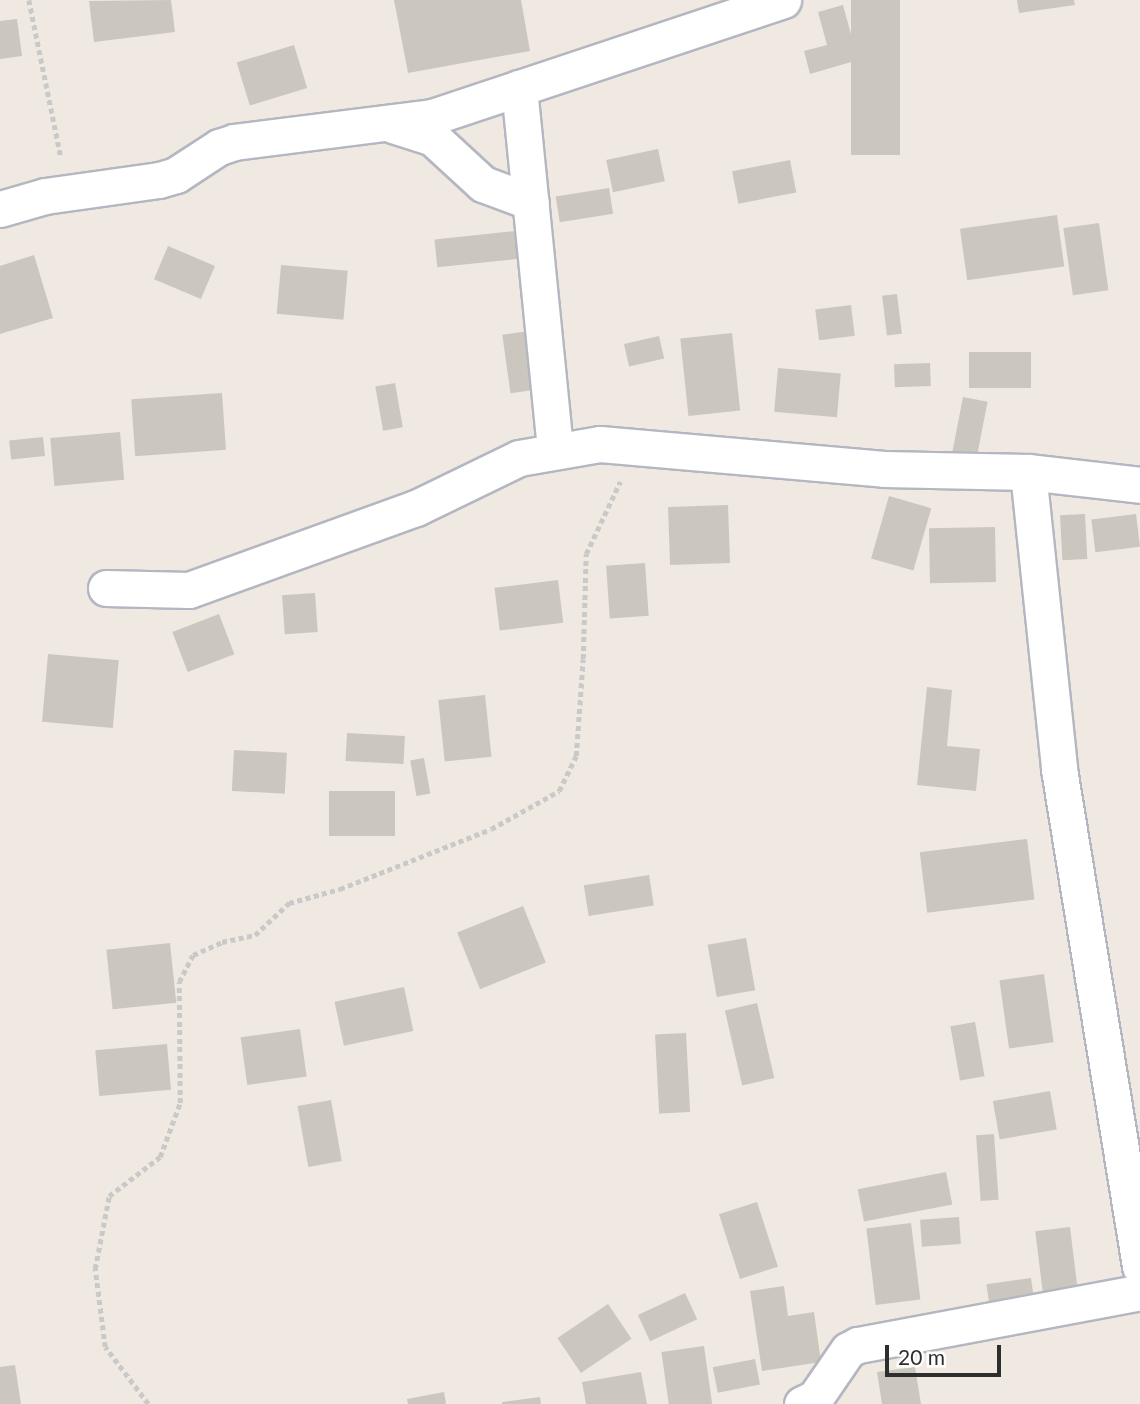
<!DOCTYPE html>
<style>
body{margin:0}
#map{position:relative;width:1140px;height:1404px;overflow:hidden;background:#efe9e1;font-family:Lato,sans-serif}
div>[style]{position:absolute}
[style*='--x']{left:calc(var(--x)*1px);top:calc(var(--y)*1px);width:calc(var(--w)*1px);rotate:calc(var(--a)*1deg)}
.building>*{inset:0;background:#cbc7bf;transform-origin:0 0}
.path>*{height:4.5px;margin-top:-2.25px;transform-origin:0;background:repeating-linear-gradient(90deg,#c9c9c9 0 5px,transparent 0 8.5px)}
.roads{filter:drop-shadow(2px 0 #b4b7c1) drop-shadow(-2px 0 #b4b7c1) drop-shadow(0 2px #b4b7c1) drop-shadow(0 -2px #b4b7c1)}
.minor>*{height:35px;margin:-17.5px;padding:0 17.5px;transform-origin:17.5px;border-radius:17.5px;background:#fff}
span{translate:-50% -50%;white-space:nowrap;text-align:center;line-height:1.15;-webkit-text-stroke:7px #fff;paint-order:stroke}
.scale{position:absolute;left:885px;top:1345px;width:116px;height:32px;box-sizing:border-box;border:4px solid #2e2e2e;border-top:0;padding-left:9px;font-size:21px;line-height:24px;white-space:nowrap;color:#2e2e2e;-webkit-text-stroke:5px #fff;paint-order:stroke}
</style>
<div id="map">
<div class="building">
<div style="clip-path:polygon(171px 0,175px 32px,94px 42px,89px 1px)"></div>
<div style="clip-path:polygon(394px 0,521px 0,530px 51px,408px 73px)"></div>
<div style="left:851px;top:0;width:49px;height:155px"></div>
<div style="clip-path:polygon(1017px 0,1074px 0,1075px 5px,1019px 13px)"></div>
<div style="clip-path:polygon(843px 5px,858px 60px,810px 74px,804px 51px,827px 45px,818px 12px)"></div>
<div style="clip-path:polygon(17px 19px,22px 56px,0 59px,0 21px)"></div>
<div style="left:294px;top:45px;width:45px;height:60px;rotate:73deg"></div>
<div style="left:658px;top:149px;width:33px;height:53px;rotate:78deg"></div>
<div style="left:790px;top:160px;width:33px;height:59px;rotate:79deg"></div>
<div style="left:609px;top:188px;width:26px;height:54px;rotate:81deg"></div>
<div style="left:1057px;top:215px;width:52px;height:98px;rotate:82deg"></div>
<div style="left:1099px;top:223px;width:68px;height:36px;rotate:82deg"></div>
<div style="left:515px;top:231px;width:28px;height:81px;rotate:84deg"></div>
<div style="left:168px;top:246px;width:51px;height:36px;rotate:23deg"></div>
<div style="clip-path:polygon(34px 255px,53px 318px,0 334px,0 266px)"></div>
<div style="left:281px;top:265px;width:67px;height:49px;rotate:5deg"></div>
<div style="left:897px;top:294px;width:40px;height:15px;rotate:83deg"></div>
<div style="left:851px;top:305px;width:31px;height:36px;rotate:83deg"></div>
<div style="left:529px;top:331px;width:59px;height:27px;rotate:82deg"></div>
<div style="left:732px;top:333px;width:78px;height:52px;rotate:84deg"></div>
<div style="left:659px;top:336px;width:23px;height:36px;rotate:77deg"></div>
<div style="left:969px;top:352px;width:62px;height:36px"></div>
<div style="left:930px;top:363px;width:23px;height:36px;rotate:88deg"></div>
<div style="left:778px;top:368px;width:63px;height:44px;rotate:5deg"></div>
<div style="left:395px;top:383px;width:45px;height:20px;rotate:80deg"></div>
<div style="left:222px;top:393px;width:57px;height:91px;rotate:86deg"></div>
<div style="left:963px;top:397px;width:25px;height:61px;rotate:11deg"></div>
<div style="left:120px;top:432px;width:48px;height:70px;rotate:85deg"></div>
<div style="left:43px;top:437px;width:19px;height:34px;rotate:84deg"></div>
<div style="left:889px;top:496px;width:44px;height:65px;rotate:16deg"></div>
<div style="left:728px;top:505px;width:58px;height:60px;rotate:88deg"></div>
<div style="left:1085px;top:514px;width:45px;height:25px;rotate:87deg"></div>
<div style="left:1136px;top:514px;width:33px;height:45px;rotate:83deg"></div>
<div style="left:995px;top:527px;width:55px;height:66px;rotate:89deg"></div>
<div style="left:645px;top:563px;width:53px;height:39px;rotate:86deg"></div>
<div style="left:558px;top:580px;width:43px;height:64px;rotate:83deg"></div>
<div style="left:315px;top:593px;width:39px;height:33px;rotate:86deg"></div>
<div style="left:219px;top:614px;width:43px;height:50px;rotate:69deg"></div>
<div style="left:48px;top:654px;width:71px;height:68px;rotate:5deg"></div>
<div style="clip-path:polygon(927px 687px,952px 690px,947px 746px,980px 749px,976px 791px,917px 785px)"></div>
<div style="left:485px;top:695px;width:62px;height:47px;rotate:84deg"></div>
<div style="left:347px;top:733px;width:58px;height:28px;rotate:3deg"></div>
<div style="left:234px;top:750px;width:53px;height:41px;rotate:3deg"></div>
<div style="left:424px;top:758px;width:36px;height:14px;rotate:80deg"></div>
<div style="left:329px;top:791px;width:66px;height:45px"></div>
<div style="left:1027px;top:839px;width:61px;height:108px;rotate:83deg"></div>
<div style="left:649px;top:875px;width:31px;height:66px;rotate:81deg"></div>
<div style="left:523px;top:906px;width:61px;height:71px;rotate:68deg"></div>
<div style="left:746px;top:938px;width:53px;height:39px;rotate:80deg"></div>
<div style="left:170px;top:943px;width:60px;height:64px;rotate:84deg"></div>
<div style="left:1044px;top:974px;width:69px;height:45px;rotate:82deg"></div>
<div style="left:404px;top:987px;width:45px;height:71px;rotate:78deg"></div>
<div style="left:757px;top:1003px;width:77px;height:33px;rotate:77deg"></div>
<div style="left:975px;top:1022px;width:55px;height:25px;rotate:80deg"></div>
<div style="left:300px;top:1029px;width:48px;height:60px;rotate:82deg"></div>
<div style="left:686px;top:1033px;width:79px;height:31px;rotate:87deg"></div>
<div style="left:167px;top:1044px;width:46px;height:72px;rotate:85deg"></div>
<div style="left:1050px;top:1091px;width:39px;height:58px;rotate:80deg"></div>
<div style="left:331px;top:1100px;width:62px;height:34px;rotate:80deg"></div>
<div style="left:994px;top:1134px;width:66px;height:18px;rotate:86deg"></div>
<div style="left:946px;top:1172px;width:33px;height:90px;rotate:79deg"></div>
<div style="left:757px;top:1202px;width:68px;height:40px;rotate:72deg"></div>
<div style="left:959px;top:1217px;width:27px;height:39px;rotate:86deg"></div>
<div style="left:911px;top:1223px;width:77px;height:45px;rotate:83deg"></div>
<div style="left:1070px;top:1227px;width:64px;height:35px;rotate:83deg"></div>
<div style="left:1031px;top:1278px;width:22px;height:45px;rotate:82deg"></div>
<div style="clip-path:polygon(784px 1286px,788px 1316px,814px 1312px,821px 1362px,762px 1371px,750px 1291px)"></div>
<div style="left:685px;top:1293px;width:29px;height:52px;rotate:65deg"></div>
<div style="left:608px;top:1304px;width:42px;height:61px;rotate:56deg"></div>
<div style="left:704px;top:1346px;width:59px;height:43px;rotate:82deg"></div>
<div style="left:755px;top:1359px;width:26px;height:43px;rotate:79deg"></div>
<div style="clip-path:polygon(15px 1365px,21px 1404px,0 1404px,0 1367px)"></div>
<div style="clip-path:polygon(915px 1367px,921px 1404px,882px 1404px,877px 1372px)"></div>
<div style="clip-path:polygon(641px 1372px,647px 1404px,586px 1404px,582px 1382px)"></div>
<div style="clip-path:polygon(444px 1392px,446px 1404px,408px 1404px,407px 1399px)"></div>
<div style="clip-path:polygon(540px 1397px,541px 1404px,502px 1404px,502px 1402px)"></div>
</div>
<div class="path">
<div style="--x:29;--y:0;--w:160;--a:78.5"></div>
<div style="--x:148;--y:1404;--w:71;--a:-127"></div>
<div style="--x:105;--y:1347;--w:79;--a:-97.3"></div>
<div style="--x:95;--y:1269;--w:74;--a:-79.1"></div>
<div style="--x:109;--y:1196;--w:64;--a:-37.4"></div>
<div style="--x:160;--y:1157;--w:58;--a:-69.7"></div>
<div style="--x:180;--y:1103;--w:121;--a:-90.5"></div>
<div style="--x:179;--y:982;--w:30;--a:-63"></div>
<div style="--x:193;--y:955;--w:32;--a:-24"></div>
<div style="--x:222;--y:942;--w:34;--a:-12"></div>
<div style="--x:255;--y:935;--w:47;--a:-43.3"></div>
<div style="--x:289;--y:903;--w:53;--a:-15.4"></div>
<div style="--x:340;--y:889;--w:162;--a:-21.7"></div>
<div style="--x:491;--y:829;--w:78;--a:-29.2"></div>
<div style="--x:559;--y:791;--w:39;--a:-64"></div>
<div style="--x:576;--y:756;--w:97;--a:-85.9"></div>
<div style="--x:583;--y:659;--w:105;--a:-88.4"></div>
<div style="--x:586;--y:554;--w:80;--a:-64.7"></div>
</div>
<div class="roads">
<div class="minor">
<div style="--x:519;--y:88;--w:365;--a:84.3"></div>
<div style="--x:393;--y:125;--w:42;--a:18"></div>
<div style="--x:433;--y:138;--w:68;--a:42.6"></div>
<div style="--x:483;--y:184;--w:51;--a:20.6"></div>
<div style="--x:0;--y:209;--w:47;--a:-16.1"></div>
<div style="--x:45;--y:196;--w:115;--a:-8"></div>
<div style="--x:159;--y:180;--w:18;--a:-16"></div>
<div style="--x:176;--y:175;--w:51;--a:-33.1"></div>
<div style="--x:219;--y:147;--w:16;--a:-18"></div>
<div style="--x:234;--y:142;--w:200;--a:-7.2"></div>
<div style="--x:432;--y:117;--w:370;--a:-18.4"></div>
<div style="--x:1028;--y:472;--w:299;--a:84"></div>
<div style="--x:1059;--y:769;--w:504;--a:80.74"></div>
<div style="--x:106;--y:588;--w:83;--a:1.4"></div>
<div style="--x:189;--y:590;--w:241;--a:-19.9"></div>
<div style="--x:416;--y:508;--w:114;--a:-25.9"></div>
<div style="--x:519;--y:458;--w:82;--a:-9.8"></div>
<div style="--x:600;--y:444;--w:285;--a:5"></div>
<div style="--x:884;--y:469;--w:144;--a:1.2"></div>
<div style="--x:1028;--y:472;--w:113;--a:6.6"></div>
<div style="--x:802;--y:1404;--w:14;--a:-25"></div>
<div style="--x:815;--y:1398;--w:58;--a:-55.5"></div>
<div style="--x:848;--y:1350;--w:11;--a:-27"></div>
<div style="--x:858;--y:1345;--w:287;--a:-10.6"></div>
</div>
</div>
<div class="scale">20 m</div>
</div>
